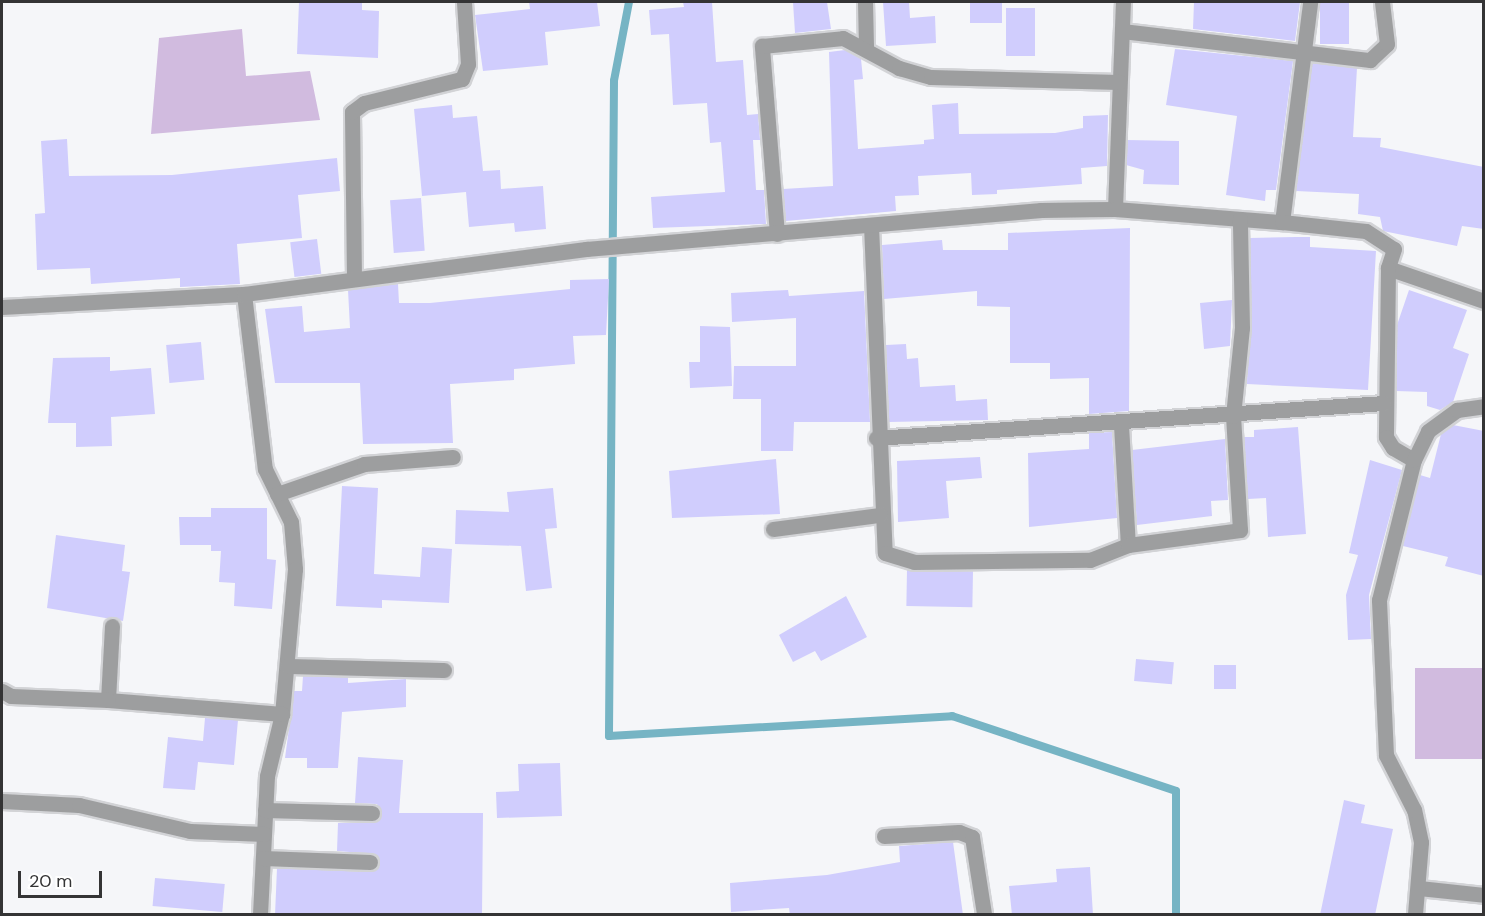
<!DOCTYPE html>
<style>
body{margin:0}
#map{position:relative;width:1485px;height:916px;overflow:hidden;background:#f5f6f9;font-family:"DM Sans",sans-serif}
div>[style]{position:absolute}
[style*='--x']{left:calc(var(--x)*1px);top:calc(var(--y)*1px);width:calc(var(--w)*1px);rotate:calc(var(--a)*1deg)}
.green>*{inset:0;background:#d1bbdf;transform-origin:0 0}
.stream>*{height:8px;margin:-4px;padding:0 4px;transform-origin:4px;border-radius:4px;background:#76b4c4}
.building>*{inset:0;background:#d0cdfd;transform-origin:0 0}
.roads{filter:drop-shadow(2px 0 #d2d3d6) drop-shadow(-2px 0 #d2d3d6) drop-shadow(0 2px #d2d3d6) drop-shadow(0 -2px #d2d3d6)}
.minor>*{height:15px;margin:-7.5px;padding:0 7.5px;transform-origin:7.5px;border-radius:7.5px;background:#9d9e9f}
span{translate:-50% -50%;white-space:nowrap;text-align:center;line-height:1.15;-webkit-text-stroke:6px #fff;paint-order:stroke}
.frame{position:absolute;inset:0;border:3px solid #343435;pointer-events:none}
.scale{position:absolute;left:18px;top:871px;width:84px;height:27px;box-sizing:border-box;border:3px solid #343435;border-top:0;padding-left:8px;font-size:18px;line-height:21px;white-space:nowrap;color:#343435;-webkit-text-stroke:4px #fff;paint-order:stroke}
</style>
<div id="map">
<div class="green">
<div style="clip-path:polygon(242px 29px,246px 76px,310px 71px,320px 120px,151px 134px,159px 38px)"></div>
<div style="left:1483px;top:668px;width:91px;height:68px;rotate:90deg"></div>
</div>
<div class="stream">
<div style="--x:629;--y:2;--w:80;--a:100.8"></div>
<div style="--x:614;--y:81;--w:655;--a:90.44"></div>
<div style="--x:609;--y:736;--w:344;--a:-3.3"></div>
<div style="--x:952;--y:716;--w:236;--a:18.5"></div>
<div style="--x:1176;--y:791;--w:123;--a:90"></div>
</div>
<div class="building">
<div style="clip-path:polygon(299px 2px,362px 2px,362px 10px,379px 11px,378px 58px,297px 54px)"></div>
<div style="clip-path:polygon(529px 2px,597px 2px,600px 26px,545px 32px,548px 65px,483px 71px,475px 15px,530px 9px)"></div>
<div style="clip-path:polygon(683px 2px,712px 2px,716px 62px,743px 60px,747px 115px,758px 114px,760px 140px,753px 140px,756px 190px,764px 190px,766px 224px,653px 228px,651px 197px,725px 192px,721px 142px,710px 143px,707px 103px,673px 105px,669px 34px,651px 35px,649px 10px,684px 7px)"></div>
<div style="clip-path:polygon(793px 2px,827px 2px,831px 29px,795px 33px)"></div>
<div style="clip-path:polygon(883px 2px,909px 2px,910px 18px,935px 16px,936px 43px,886px 46px)"></div>
<div style="left:970px;top:2px;width:32px;height:21px"></div>
<div style="clip-path:polygon(1194px 2px,1300px 2px,1295px 41px,1193px 29px)"></div>
<div style="left:1320px;top:2px;width:29px;height:42px"></div>
<div style="left:1035px;top:8px;width:48px;height:29px;rotate:90deg"></div>
<div style="clip-path:polygon(1175px 49px,1293px 61px,1276px 190px,1266px 190px,1265px 201px,1226px 195px,1237px 116px,1166px 105px)"></div>
<div style="clip-path:polygon(845px 50px,861px 59px,863px 79px,854px 80px,858px 149px,924px 144px,924px 140px,934px 139px,932px 105px,958px 103px,959px 134px,1055px 133px,1083px 128px,1083px 116px,1108px 115px,1107px 166px,1081px 168px,1082px 184px,997px 190px,997px 194px,972px 195px,971px 173px,918px 176px,919px 195px,895px 196px,896px 211px,786px 221px,783px 189px,833px 186px,829px 52px)"></div>
<div style="clip-path:polygon(1312px 63px,1357px 68px,1353px 137px,1381px 138px,1380px 147px,1484px 167px,1484px 229px,1462px 226px,1457px 246px,1383px 231px,1380px 217px,1358px 214px,1359px 194px,1296px 191px)"></div>
<div style="clip-path:polygon(452px 105px,453px 118px,477px 116px,483px 171px,500px 170px,501px 189px,543px 186px,546px 229px,515px 232px,514px 223px,469px 227px,466px 192px,422px 196px,414px 109px)"></div>
<div style="clip-path:polygon(67px 139px,69px 176px,172px 175px,337px 158px,340px 191px,298px 195px,302px 238px,237px 244px,240px 284px,180px 287px,180px 278px,91px 284px,90px 268px,37px 270px,35px 214px,45px 213px,41px 141px)"></div>
<div style="clip-path:polygon(1127px 140px,1179px 141px,1179px 185px,1143px 184px,1144px 170px,1126px 165px)"></div>
<div style="left:421px;top:198px;width:53px;height:31px;rotate:86deg"></div>
<div style="clip-path:polygon(1130px 228px,1129px 411px,1089px 414px,1089px 378px,1050px 379px,1050px 363px,1010px 363px,1010px 307px,977px 306px,977px 291px,884px 299px,882px 245px,942px 240px,943px 250px,1008px 250px,1008px 233px)"></div>
<div style="clip-path:polygon(1296px 237px,1310px 237px,1310px 247px,1376px 251px,1368px 390px,1247px 384px,1250px 238px)"></div>
<div style="left:317px;top:239px;width:35px;height:27px;rotate:83deg"></div>
<div style="clip-path:polygon(609px 279px,606px 335px,573px 336px,575px 364px,514px 369px,514px 380px,450px 384px,453px 443px,363px 444px,360px 383px,275px 383px,265px 309px,302px 306px,304px 332px,350px 328px,348px 290px,398px 284px,399px 303px,430px 303px,570px 289px,570px 280px)"></div>
<div style="clip-path:polygon(788px 290px,789px 296px,864px 291px,870px 422px,794px 422px,793px 451px,761px 451px,761px 399px,733px 399px,734px 366px,796px 366px,796px 318px,732px 322px,731px 293px)"></div>
<div style="clip-path:polygon(1409px 290px,1467px 310px,1453px 348px,1469px 354px,1453px 402px,1440px 410px,1427px 406px,1427px 392px,1396px 391px,1397px 325px)"></div>
<div style="clip-path:polygon(1232px 300px,1230px 346px,1204px 349px,1200px 303px)"></div>
<div style="clip-path:polygon(700px 326px,730px 327px,732px 386px,690px 388px,689px 362px,700px 362px)"></div>
<div style="left:201px;top:342px;width:38px;height:35px;rotate:85deg"></div>
<div style="clip-path:polygon(906px 344px,907px 359px,918px 358px,920px 387px,955px 385px,956px 401px,987px 399px,988px 420px,889px 422px,886px 345px)"></div>
<div style="clip-path:polygon(110px 357px,110px 371px,151px 368px,155px 414px,111px 417px,112px 446px,76px 447px,76px 423px,48px 423px,53px 358px)"></div>
<div style="clip-path:polygon(1453px 425px,1484px 431px,1484px 576px,1445px 566px,1448px 557px,1403px 546px,1420px 475px,1430px 478px,1441px 434px)"></div>
<div style="clip-path:polygon(1298px 427px,1306px 534px,1268px 537px,1266px 498px,1248px 499px,1244px 437px,1254px 437px,1254px 430px)"></div>
<div style="clip-path:polygon(1112px 432px,1117px 518px,1029px 527px,1028px 453px,1089px 449px,1089px 433px)"></div>
<div style="clip-path:polygon(1225px 439px,1228px 500px,1211px 501px,1212px 516px,1137px 525px,1132px 450px)"></div>
<div style="clip-path:polygon(980px 457px,982px 478px,946px 481px,949px 518px,898px 522px,897px 461px)"></div>
<div style="clip-path:polygon(776px 459px,780px 514px,672px 518px,669px 471px)"></div>
<div style="clip-path:polygon(1370px 460px,1402px 470px,1369px 595px,1371px 639px,1348px 640px,1346px 595px,1358px 555px,1349px 553px)"></div>
<div style="clip-path:polygon(342px 486px,378px 488px,374px 574px,420px 577px,422px 547px,452px 549px,449px 603px,382px 600px,382px 608px,336px 606px)"></div>
<div style="clip-path:polygon(553px 488px,557px 528px,545px 529px,552px 588px,526px 591px,521px 546px,455px 544px,456px 510px,509px 512px,507px 492px)"></div>
<div style="clip-path:polygon(211px 508px,267px 508px,267px 559px,276px 560px,272px 609px,234px 606px,235px 583px,219px 582px,221px 551px,211px 551px,211px 545px,180px 545px,179px 517px,211px 517px)"></div>
<div style="clip-path:polygon(56px 535px,125px 545px,122px 571px,130px 572px,123px 621px,47px 608px)"></div>
<div style="left:907px;top:570px;width:66px;height:36px;rotate:1deg"></div>
<div style="clip-path:polygon(846px 596px,867px 637px,821px 661px,815px 651px,793px 662px,779px 635px)"></div>
<div style="left:1136px;top:659px;width:38px;height:22px;rotate:5deg"></div>
<div style="left:1214px;top:665px;width:22px;height:24px"></div>
<div style="clip-path:polygon(303px 676px,348px 677px,348px 683px,406px 679px,406px 707px,342px 712px,338px 768px,307px 768px,307px 758px,285px 758px,294px 691px,302px 691px)"></div>
<div style="clip-path:polygon(205px 718px,238px 720px,234px 765px,198px 762px,195px 790px,163px 788px,168px 737px,203px 741px)"></div>
<div style="clip-path:polygon(358px 757px,403px 760px,399px 813px,483px 813px,482px 915px,275px 915px,277px 868px,370px 872px,378px 867px,375px 854px,337px 851px,338px 823px,372px 823px,382px 814px,377px 804px,355px 803px)"></div>
<div style="clip-path:polygon(560px 763px,562px 816px,497px 818px,496px 792px,519px 791px,518px 764px)"></div>
<div style="clip-path:polygon(1344px 800px,1365px 805px,1361px 823px,1393px 829px,1375px 915px,1320px 915px)"></div>
<div style="clip-path:polygon(953px 842px,963px 915px,790px 915px,789px 908px,731px 912px,730px 883px,827px 875px,900px 862px,899px 846px)"></div>
<div style="clip-path:polygon(1090px 867px,1093px 915px,1012px 915px,1009px 886px,1057px 882px,1056px 869px)"></div>
<div style="left:155px;top:878px;width:70px;height:28px;rotate:5deg"></div>
</div>
<div class="roads">
<div class="minor">
<div style="--x:865;--y:2;--w:45;--a:88.7"></div>
<div style="--x:1122;--y:31;--w:250;--a:6.7"></div>
<div style="--x:1370;--y:60;--w:23;--a:-43"></div>
<div style="--x:1387;--y:44;--w:42;--a:-96.8"></div>
<div style="--x:1115;--y:209;--w:207;--a:-87.8"></div>
<div style="--x:1282;--y:222;--w:222;--a:-82.7"></div>
<div style="--x:871;--y:225;--w:328;--a:87.6"></div>
<div style="--x:885;--y:553;--w:30;--a:17"></div>
<div style="--x:914;--y:562;--w:176;--a:-0.7"></div>
<div style="--x:1090;--y:560;--w:41;--a:-21.5"></div>
<div style="--x:777;--y:234;--w:189;--a:-94.6"></div>
<div style="--x:762;--y:46;--w:81;--a:-5.6"></div>
<div style="--x:843;--y:38;--w:64;--a:28.2"></div>
<div style="--x:899;--y:68;--w:33;--a:16"></div>
<div style="--x:931;--y:77;--w:188;--a:1.5"></div>
<div style="--x:1388;--y:268;--w:102;--a:19"></div>
<div style="--x:354;--y:278;--w:166;--a:-90.7"></div>
<div style="--x:352;--y:112;--w:15;--a:-37"></div>
<div style="--x:364;--y:103;--w:101;--a:-13.8"></div>
<div style="--x:462;--y:79;--w:16;--a:-68"></div>
<div style="--x:468;--y:64;--w:62;--a:-93.7"></div>
<div style="--x:244;--y:294;--w:176;--a:83.2"></div>
<div style="--x:265;--y:469;--w:59;--a:63.9"></div>
<div style="--x:291;--y:522;--w:47;--a:85.1"></div>
<div style="--x:295;--y:569;--w:146;--a:95.1"></div>
<div style="--x:282;--y:714;--w:64;--a:103.6"></div>
<div style="--x:267;--y:776;--w:138;--a:92.9"></div>
<div style="--x:2;--y:307;--w:242;--a:-3.1"></div>
<div style="--x:244;--y:294;--w:345;--a:-7.5"></div>
<div style="--x:586;--y:249;--w:457;--a:-4.9"></div>
<div style="--x:1041;--y:210;--w:74;--a:-0.8"></div>
<div style="--x:1115;--y:209;--w:168;--a:4.5"></div>
<div style="--x:1282;--y:222;--w:84;--a:6.1"></div>
<div style="--x:1366;--y:231;--w:33;--a:33"></div>
<div style="--x:1394;--y:249;--w:20;--a:108"></div>
<div style="--x:1388;--y:268;--w:169;--a:90.7"></div>
<div style="--x:1386;--y:437;--w:13;--a:58"></div>
<div style="--x:1393;--y:448;--w:24;--a:30"></div>
<div style="--x:1121;--y:425;--w:120;--a:86.7"></div>
<div style="--x:1128;--y:545;--w:113;--a:-7.6"></div>
<div style="--x:1240;--y:530;--w:114;--a:-93.5"></div>
<div style="--x:1233;--y:416;--w:88;--a:-84.2"></div>
<div style="--x:1242;--y:328;--w:109;--a:-91.1"></div>
<div style="--x:876;--y:438;--w:509;--a:-3.94"></div>
<div style="--x:277;--y:494;--w:92;--a:-19"></div>
<div style="--x:364;--y:464;--w:89;--a:-4.5"></div>
<div style="--x:773;--y:529;--w:108;--a:-7.5"></div>
<div style="--x:112;--y:626;--w:74;--a:93.1"></div>
<div style="--x:108;--y:700;--w:175;--a:4.6"></div>
<div style="--x:287;--y:666;--w:157;--a:1.5"></div>
<div style="--x:2;--y:691;--w:10;--a:29"></div>
<div style="--x:11;--y:696;--w:97;--a:2.4"></div>
<div style="--x:2;--y:801;--w:77;--a:3"></div>
<div style="--x:79;--y:805;--w:114;--a:13.2"></div>
<div style="--x:190;--y:831;--w:74;--a:2.3"></div>
<div style="--x:265;--y:810;--w:107;--a:1.6"></div>
<div style="--x:884;--y:836;--w:75;--a:-3.1"></div>
<div style="--x:959;--y:832;--w:14;--a:21"></div>
<div style="--x:972;--y:837;--w:78;--a:81.1"></div>
<div style="--x:263;--y:858;--w:107;--a:2.1"></div>
<div style="--x:1419;--y:888;--w:65;--a:6.1"></div>
<div style="--x:1415;--y:914;--w:72;--a:-85.2"></div>
<div style="--x:1421;--y:842;--w:33;--a:-102"></div>
<div style="--x:1414;--y:810;--w:62;--a:-117"></div>
<div style="--x:1386;--y:755;--w:155;--a:-92.6"></div>
<div style="--x:1379;--y:600;--w:144;--a:-76"></div>
<div style="--x:1414;--y:460;--w:32;--a:-64"></div>
<div style="--x:1428;--y:431;--w:36;--a:-36"></div>
<div style="--x:1457;--y:410;--w:27;--a:-8"></div>
</div>
</div>
<div class="frame"></div>
<div class="scale">20 m</div>
</div>
